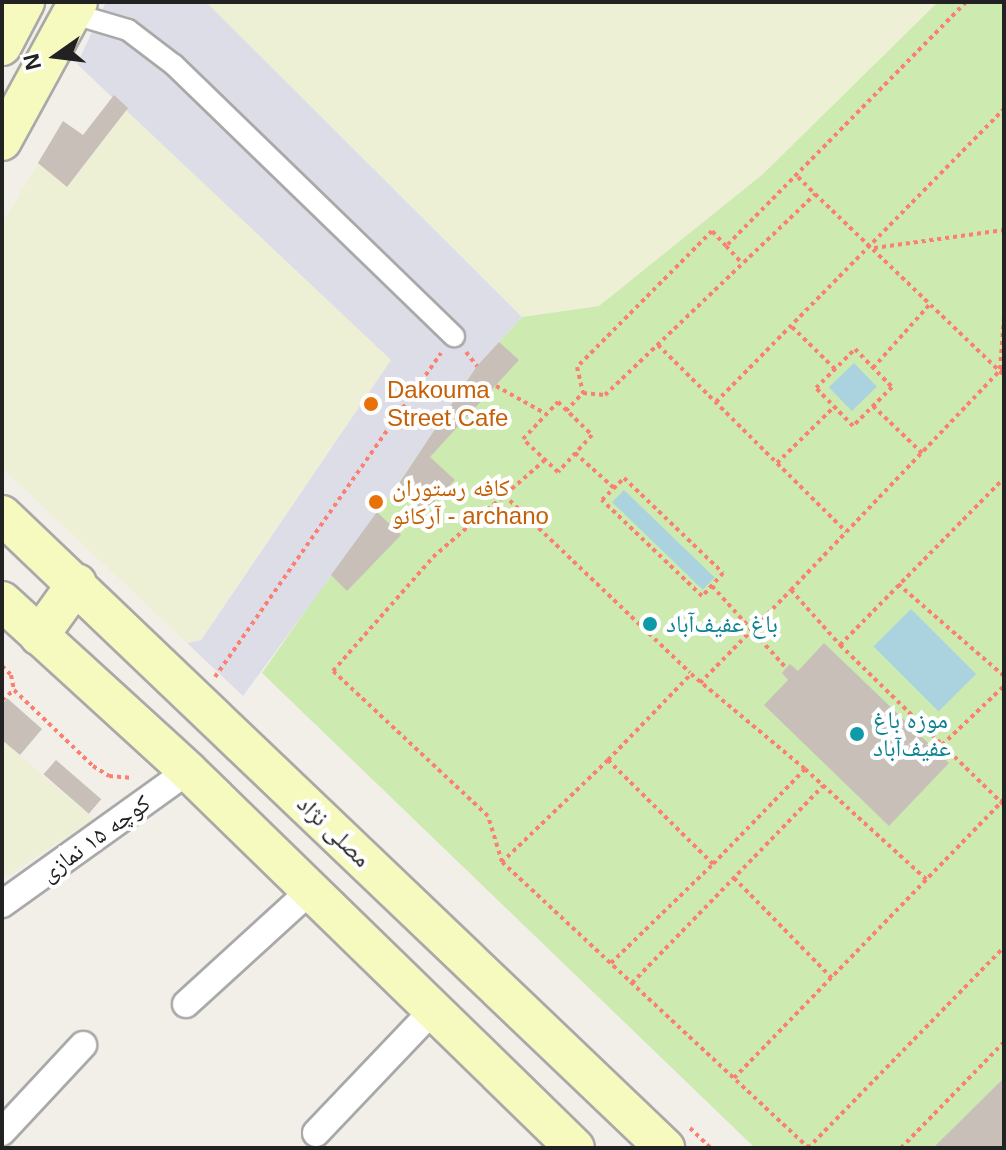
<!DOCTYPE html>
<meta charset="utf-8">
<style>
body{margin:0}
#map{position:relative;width:1006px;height:1150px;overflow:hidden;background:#f2efe9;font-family:Helvetica,"Noto Naskh Arabic",sans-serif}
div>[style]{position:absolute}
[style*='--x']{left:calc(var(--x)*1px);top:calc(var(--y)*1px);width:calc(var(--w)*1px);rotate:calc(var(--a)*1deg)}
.farmland>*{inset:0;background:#eef0d5}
.grass>*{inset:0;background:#cdebb0}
.plaza>*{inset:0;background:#dddde8}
.water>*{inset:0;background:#aad3df;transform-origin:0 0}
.building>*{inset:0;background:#c7bfb8;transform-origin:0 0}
.path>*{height:4px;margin-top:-2px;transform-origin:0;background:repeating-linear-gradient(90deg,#fa8072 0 4px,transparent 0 8px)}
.roads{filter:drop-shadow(2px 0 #a9a9a9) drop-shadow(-2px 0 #a9a9a9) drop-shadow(0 2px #a9a9a9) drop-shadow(0 -2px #a9a9a9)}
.pedestrian>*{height:20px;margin:-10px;padding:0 10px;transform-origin:10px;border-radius:10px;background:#fff}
.minor>*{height:26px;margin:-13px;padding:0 13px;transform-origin:13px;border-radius:13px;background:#fff}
.secondary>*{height:38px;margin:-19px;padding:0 19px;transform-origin:19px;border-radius:19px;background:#f7fabf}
.dots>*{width:22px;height:22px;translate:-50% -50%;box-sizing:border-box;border:4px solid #fff;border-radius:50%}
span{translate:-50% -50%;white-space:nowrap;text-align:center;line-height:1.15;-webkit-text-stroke:8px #fff;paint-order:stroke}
.food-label{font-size:24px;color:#c56008}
.left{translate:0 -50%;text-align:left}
.culture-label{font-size:24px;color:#0d838f}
.street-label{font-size:24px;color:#222}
.frame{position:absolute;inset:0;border:4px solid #222;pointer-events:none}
.north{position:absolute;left:16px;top:16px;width:80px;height:80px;-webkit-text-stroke:6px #fff;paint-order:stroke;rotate:256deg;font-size:22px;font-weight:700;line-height:32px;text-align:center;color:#222}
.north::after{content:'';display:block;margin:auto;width:28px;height:36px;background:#222;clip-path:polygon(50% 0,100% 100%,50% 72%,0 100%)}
</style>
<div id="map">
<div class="farmland">
<div style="clip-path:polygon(206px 2px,938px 2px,763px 174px,599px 306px,522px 317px)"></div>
<div style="clip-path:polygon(128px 108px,391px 360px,200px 640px,187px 643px,2px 468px,2px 224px,38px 163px,67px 187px)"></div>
<div style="clip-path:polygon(2px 740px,94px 819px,2px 879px)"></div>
</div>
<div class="grass">
<div style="clip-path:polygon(938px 2px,1004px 2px,1004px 1148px,755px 1148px,262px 673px,477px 366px,522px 317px,599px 306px,763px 174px)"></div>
</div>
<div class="plaza">
<div style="clip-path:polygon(106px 2px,206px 2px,522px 317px,477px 366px,398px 485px,243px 696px,187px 643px,201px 640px,391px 360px,77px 64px)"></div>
</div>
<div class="water">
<div style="left:854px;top:363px;width:33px;height:35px;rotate:46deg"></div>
<div style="left:624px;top:490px;width:126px;height:17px;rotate:44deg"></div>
<div style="left:911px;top:609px;width:92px;height:53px;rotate:45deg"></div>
</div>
<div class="building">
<div style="clip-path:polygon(114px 95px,128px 108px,67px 187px,38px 163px,63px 121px,83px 135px)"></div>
<div style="clip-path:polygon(499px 342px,519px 360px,430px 457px,455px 480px,424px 512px,398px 485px,477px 366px)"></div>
<div style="clip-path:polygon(377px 512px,401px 535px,347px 591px,331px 575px)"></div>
<div style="clip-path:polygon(824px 643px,949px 763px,889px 826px,764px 705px,788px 680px,782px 673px,786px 668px,790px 664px,798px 671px)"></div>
<div style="clip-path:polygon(7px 698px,42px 729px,20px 755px,2px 740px,2px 705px)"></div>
<div style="left:56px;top:760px;width:60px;height:19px;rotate:41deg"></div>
<div style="clip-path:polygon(1004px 1078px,1004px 1148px,933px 1148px)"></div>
</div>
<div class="path">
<div style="--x:966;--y:2;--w:342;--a:134.5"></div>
<div style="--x:726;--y:246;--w:21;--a:-133"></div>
<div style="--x:712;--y:231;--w:192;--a:134.8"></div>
<div style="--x:577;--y:367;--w:27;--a:77"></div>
<div style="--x:583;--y:393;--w:22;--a:5"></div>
<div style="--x:605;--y:395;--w:291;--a:-43.7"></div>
<div style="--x:815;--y:194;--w:262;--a:43.8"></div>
<div style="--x:798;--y:177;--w:24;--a:45"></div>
<div style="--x:726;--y:246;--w:22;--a:47"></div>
<div style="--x:874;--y:248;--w:131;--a:-7.9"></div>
<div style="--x:792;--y:327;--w:60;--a:44.3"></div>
<div style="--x:658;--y:345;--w:265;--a:44.8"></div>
<div style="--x:855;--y:349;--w:53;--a:45.8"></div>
<div style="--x:892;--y:387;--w:55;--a:135"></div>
<div style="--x:853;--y:426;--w:53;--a:-134.2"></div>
<div style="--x:816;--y:388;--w:55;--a:-45"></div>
<div style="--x:466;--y:352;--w:18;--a:52"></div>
<div style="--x:873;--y:368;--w:86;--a:-48.3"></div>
<div style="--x:1000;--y:369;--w:52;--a:-85.6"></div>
<div style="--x:496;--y:386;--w:57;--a:29.2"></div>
<div style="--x:558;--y:402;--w:47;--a:44.1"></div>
<div style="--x:592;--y:435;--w:50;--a:132.6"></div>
<div style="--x:558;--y:472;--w:48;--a:-136.7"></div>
<div style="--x:523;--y:439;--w:51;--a:-46.6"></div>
<div style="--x:716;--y:402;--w:411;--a:-45.5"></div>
<div style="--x:873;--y:406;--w:68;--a:43.8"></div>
<div style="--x:566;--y:411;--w:25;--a:-47"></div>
<div style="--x:575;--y:453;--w:52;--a:41.9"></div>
<div style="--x:777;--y:463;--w:80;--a:-44.5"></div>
<div style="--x:624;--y:478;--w:137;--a:43.8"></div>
<div style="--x:723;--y:573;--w:31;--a:132"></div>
<div style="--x:702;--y:596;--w:139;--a:-136.2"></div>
<div style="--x:602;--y:500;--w:31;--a:-45"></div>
<div style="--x:504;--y:495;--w:257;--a:43.7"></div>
<div style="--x:898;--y:584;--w:140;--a:41"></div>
<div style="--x:712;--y:586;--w:110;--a:47.9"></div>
<div style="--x:791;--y:590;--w:309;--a:-46.4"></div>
<div style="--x:840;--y:645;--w:225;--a:44.3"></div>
<div style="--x:1001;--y:802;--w:4;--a:-45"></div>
<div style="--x:2;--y:666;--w:13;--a:45"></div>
<div style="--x:11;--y:675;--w:15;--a:79"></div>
<div style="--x:14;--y:690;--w:110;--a:43.9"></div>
<div style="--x:93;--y:766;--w:19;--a:32"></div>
<div style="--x:109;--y:776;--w:24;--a:5"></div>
<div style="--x:691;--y:674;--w:148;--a:39.8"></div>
<div style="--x:805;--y:769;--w:132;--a:134.1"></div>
<div style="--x:713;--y:864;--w:148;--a:-135.3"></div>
<div style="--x:608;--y:760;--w:120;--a:-46"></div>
<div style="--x:215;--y:677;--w:395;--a:-55.1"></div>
<div style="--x:700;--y:683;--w:130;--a:-45.6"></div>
<div style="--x:791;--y:590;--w:74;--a:48.3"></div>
<div style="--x:840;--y:645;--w:234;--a:-45.5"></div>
<div style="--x:2;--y:700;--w:16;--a:-40"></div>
<div style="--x:942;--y:745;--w:86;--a:-43.6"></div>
<div style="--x:608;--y:760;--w:147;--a:136.1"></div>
<div style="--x:502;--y:862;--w:418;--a:43"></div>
<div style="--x:805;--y:769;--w:165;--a:42.3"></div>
<div style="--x:502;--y:862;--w:48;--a:-106.9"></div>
<div style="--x:488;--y:816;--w:212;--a:-136.9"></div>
<div style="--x:333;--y:671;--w:152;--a:-48.7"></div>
<div style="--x:433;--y:557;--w:148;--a:-40.9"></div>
<div style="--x:734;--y:878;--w:140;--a:45.6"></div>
<div style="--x:611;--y:963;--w:142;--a:-44.1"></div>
<div style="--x:632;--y:983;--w:274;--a:-45.9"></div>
<div style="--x:734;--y:1078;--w:384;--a:-45.9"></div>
<div style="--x:1001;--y:802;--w:4;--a:45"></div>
<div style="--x:690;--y:1128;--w:29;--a:44"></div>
<div style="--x:808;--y:1148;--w:281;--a:-45.7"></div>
<div style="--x:901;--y:1148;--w:148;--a:-45.8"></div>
</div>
<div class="roads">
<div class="pedestrian">
<div style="--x:74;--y:14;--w:56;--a:16.5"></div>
<div style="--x:128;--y:30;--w:58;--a:37.3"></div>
<div style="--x:174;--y:65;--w:390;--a:44.1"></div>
</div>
<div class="minor">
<div style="--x:2;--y:904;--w:229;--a:-35.6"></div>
<div style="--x:186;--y:1004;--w:169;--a:-42.4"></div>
<div style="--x:2;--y:1132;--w:119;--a:-47"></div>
<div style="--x:316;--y:1133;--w:170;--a:-46.4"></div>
</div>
<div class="secondary">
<div style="--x:2;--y:46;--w:50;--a:-62.4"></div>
<div style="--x:2;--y:141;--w:158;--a:-61.3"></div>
<div style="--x:2;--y:515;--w:917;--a:43.67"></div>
<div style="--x:2;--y:601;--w:252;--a:42.4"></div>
<div style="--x:188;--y:771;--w:540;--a:44.25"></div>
<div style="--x:39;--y:636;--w:65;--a:-54.4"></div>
</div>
</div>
<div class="dots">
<div style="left:371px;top:404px;background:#e8710a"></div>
<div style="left:376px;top:502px;background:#e8710a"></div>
<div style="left:650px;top:624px;background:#0f9aa8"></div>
<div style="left:857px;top:734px;background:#0f9aa8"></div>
</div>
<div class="food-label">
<span class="left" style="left:387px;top:404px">Dakouma<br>Street Cafe</span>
<span class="left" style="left:392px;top:502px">کافه رستوران<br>آرکانو - archano</span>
</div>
<div class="culture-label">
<span class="left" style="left:666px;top:624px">باغ عفیف‌آباد</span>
<span class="left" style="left:873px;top:734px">موزه باغ<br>عفیف‌آباد</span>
</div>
<div class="street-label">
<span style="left:334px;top:831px;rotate:44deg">مصلی نژاد</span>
<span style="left:95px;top:838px;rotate:-36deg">کوچه ۱۵ نمازی</span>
</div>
<div class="frame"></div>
<div class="north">N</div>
</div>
